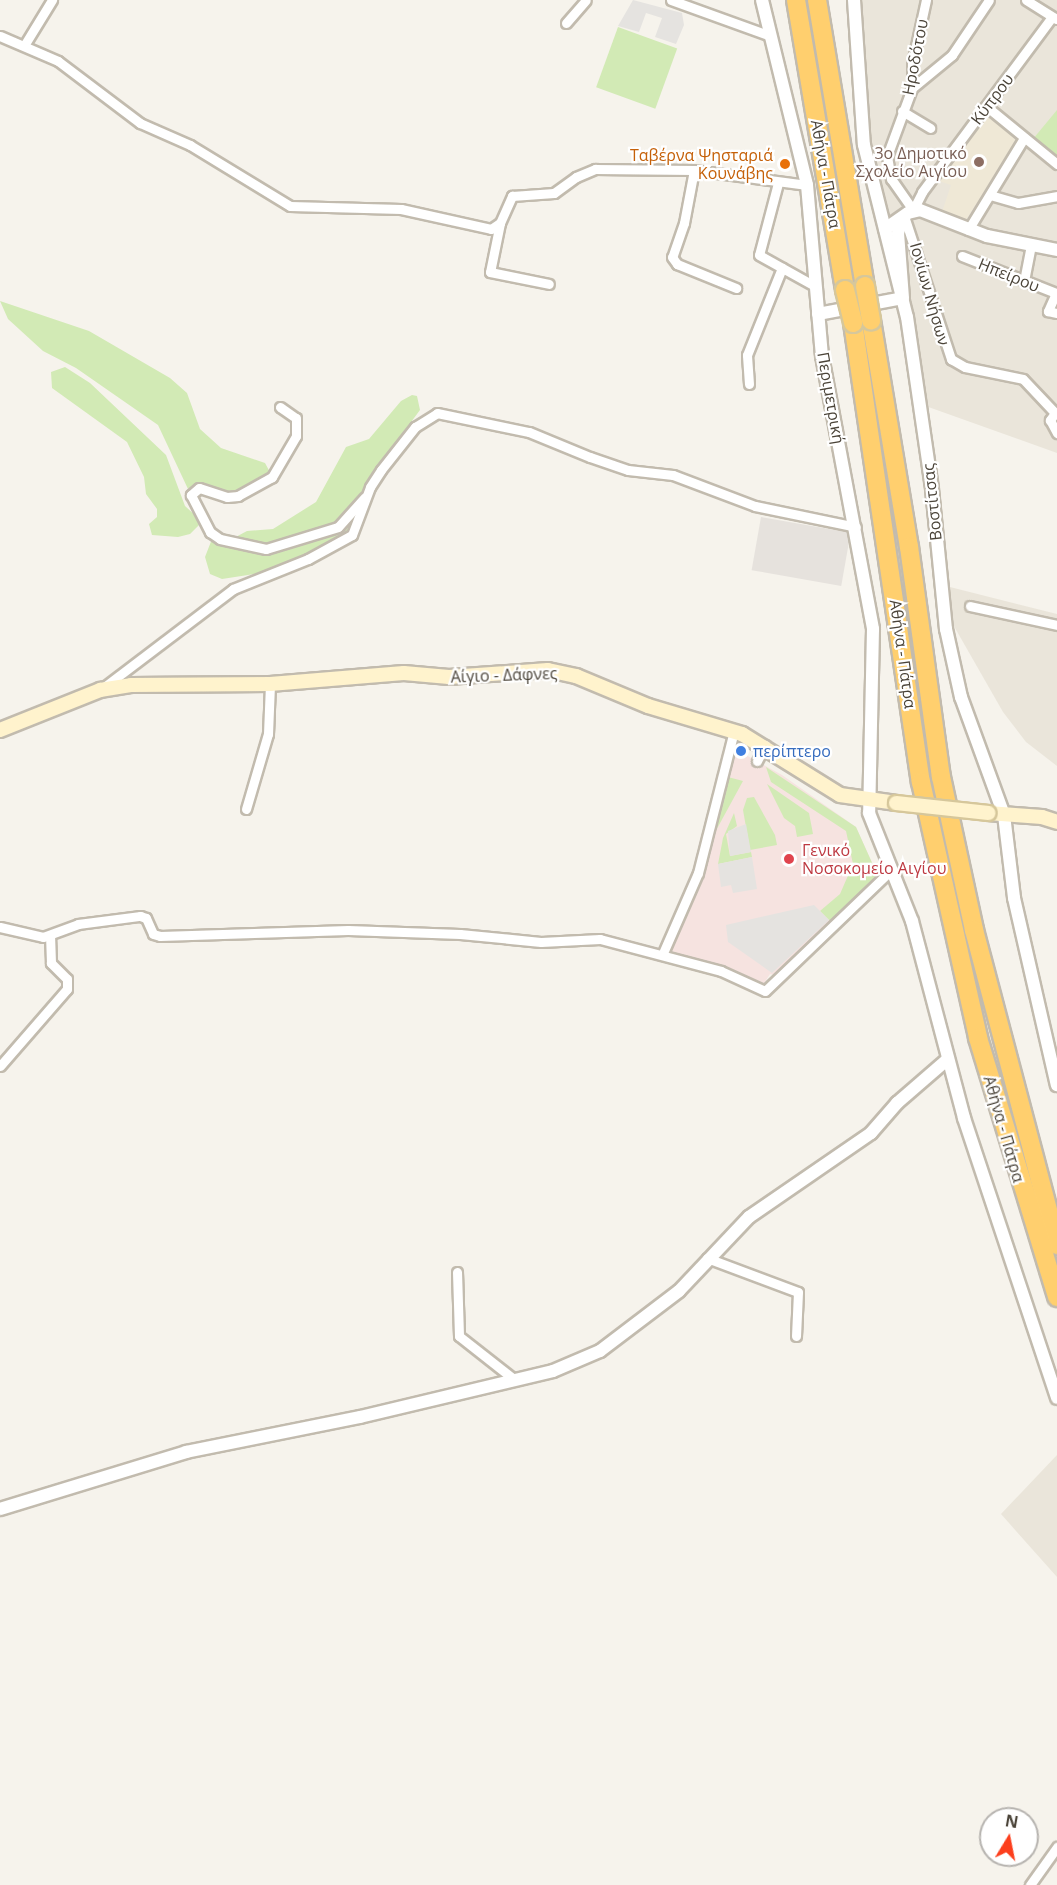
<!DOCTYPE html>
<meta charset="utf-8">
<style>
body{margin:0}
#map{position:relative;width:1057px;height:1885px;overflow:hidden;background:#f6f3ec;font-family:"Open Sans",sans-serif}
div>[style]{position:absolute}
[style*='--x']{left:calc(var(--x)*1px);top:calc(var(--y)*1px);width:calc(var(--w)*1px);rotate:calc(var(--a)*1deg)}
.residential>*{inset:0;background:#eae5da}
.industrial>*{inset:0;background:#e6e2dd;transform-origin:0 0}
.education>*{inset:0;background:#efe8d6}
.medical>*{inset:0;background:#f6e3e0}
.green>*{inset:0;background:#d2eab5;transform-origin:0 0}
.parking>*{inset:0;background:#e5e3e0}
.roads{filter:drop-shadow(2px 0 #c2bbae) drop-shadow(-2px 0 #c2bbae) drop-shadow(0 2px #c2bbae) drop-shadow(0 -2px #c2bbae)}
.minor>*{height:9px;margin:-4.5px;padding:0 4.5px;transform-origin:4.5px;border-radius:4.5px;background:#fff}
.tertiary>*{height:12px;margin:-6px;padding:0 6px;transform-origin:6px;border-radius:6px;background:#fff}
.secondary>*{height:14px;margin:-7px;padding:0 7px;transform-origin:7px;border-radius:7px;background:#fff3cd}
.motorway>*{height:18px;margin:-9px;padding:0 9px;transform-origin:9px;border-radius:9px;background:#ffcf6e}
.bridges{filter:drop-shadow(2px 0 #d6c79b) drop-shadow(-2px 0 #d6c79b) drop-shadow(0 2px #d6c79b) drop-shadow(0 -2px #d6c79b)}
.secondary-bridge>*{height:14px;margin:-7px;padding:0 7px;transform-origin:7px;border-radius:7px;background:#fff3cd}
.motorway-bridge>*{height:18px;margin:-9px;padding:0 9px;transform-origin:9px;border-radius:9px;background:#ffcf6e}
.dots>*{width:16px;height:16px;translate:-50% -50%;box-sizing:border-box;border:3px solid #fff;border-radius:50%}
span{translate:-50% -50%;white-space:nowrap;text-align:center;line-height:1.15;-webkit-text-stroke:4.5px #fff;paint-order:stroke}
.street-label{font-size:16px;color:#4b4439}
.education-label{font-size:16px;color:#785e54}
.right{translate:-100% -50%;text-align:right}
.food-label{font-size:16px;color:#c56008}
.shop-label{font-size:16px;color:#366cbe}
.left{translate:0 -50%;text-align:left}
.health-label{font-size:16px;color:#be3a42}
.north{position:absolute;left:979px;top:1807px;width:60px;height:60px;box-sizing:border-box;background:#fff;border:2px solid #b7b4b0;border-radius:50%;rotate:10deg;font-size:16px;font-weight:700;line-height:24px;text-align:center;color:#4b4439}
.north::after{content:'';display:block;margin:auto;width:21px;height:27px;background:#fc3f1d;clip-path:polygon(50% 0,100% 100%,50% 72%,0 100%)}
</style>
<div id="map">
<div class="residential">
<div style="clip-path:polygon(854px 0,1057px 0,1057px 453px,920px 404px,872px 181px)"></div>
<div style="clip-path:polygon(946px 586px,1057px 614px,1057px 766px,1026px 742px,1003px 712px,947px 614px)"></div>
<div style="clip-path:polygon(1057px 1455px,1057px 1577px,1001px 1514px)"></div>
</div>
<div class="industrial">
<div style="left:761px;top:517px;width:91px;height:54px;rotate:10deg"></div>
</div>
<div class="education">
<div style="clip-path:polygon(988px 115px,1016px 137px,1017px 142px,965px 221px,942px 212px,951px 185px,939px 181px)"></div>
</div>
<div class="medical">
<div style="clip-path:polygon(735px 749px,782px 775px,856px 827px,878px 876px,774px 975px,770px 974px,763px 985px,722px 967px,671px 952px,704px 876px)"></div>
</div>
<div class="green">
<div style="left:618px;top:27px;width:63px;height:64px;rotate:20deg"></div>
<div style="clip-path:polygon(1057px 110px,1057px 159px,1033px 139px)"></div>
<div style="clip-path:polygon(0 301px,89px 331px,170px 378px,187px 393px,200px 429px,221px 448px,265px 463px,271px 474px,234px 494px,204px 484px,188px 489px,158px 425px,76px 368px,43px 351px,8px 319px)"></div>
<div style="clip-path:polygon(65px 367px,90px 383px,166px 455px,185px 506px,197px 517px,199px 525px,190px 534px,178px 537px,152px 535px,149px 524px,157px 517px,157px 509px,146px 494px,144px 477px,127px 442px,52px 388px,51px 372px)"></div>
<div style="clip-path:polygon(412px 395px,417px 396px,420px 410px,368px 480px,348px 532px,326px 546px,267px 572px,222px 579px,210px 574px,205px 557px,212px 539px,232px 539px,247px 531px,273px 529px,316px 502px,346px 447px,369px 439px,401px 401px)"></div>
<div style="clip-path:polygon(766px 767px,856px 827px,878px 876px,830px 921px,820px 911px,840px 894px,853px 864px,846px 831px,771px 782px)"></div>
<div style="clip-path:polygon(728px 777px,743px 781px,713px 836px)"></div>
<div style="clip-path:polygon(767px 784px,809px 813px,813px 834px,797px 837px,795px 826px,784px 818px)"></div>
<div style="clip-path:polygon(754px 797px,775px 835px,777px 845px,750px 850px,743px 810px,747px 798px)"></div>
<div style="clip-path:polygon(734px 813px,737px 826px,726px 834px,730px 856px,751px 852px,752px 857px,718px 864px,723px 838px)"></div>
</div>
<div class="parking">
<div style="clip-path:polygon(633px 0,682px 13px,684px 25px,676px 44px,655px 37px,662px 18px,646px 13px,639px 32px,618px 26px)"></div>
<div style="clip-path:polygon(746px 824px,751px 852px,730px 856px,728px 831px)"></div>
<div style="clip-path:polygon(752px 857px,757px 889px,733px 893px,731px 885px,721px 887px,718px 864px)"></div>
<div style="clip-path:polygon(814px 905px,829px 920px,772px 973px,728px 942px,726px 925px)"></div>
</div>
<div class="roads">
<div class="minor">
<div style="--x:671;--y:0;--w:106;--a:19.8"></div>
<div style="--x:1026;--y:0;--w:36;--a:32"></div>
<div style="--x:566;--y:23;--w:30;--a:-49"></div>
<div style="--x:0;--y:36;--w:63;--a:23.3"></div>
<div style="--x:58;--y:61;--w:103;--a:37.1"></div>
<div style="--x:140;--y:123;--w:55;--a:23.7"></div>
<div style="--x:190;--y:145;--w:117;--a:31.4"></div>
<div style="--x:290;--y:206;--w:111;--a:1.5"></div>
<div style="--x:401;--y:209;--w:92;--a:12.5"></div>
<div style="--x:491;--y:229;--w:11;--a:-34"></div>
<div style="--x:500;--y:223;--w:30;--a:-66"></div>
<div style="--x:512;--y:196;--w:42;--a:-4.1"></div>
<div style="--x:554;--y:193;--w:27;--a:-36"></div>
<div style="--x:576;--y:177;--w:21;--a:-23"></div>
<div style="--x:595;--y:169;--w:99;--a:0.6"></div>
<div style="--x:694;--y:170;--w:114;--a:7.6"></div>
<div style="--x:25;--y:44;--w:52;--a:-58.5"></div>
<div style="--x:912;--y:88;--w:52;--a:-39.5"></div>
<div style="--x:952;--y:55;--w:66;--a:-56.1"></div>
<div style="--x:986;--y:106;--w:92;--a:39.2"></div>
<div style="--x:902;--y:111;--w:33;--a:31"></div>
<div style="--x:694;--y:170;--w:54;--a:100.7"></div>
<div style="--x:684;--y:223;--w:36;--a:109"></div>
<div style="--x:672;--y:257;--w:9;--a:54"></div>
<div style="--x:677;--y:264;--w:64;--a:22.1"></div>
<div style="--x:778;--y:183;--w:74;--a:104.8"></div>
<div style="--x:759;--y:255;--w:62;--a:29.1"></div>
<div style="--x:990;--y:195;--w:29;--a:16"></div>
<div style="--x:1018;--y:203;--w:40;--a:-10"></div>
<div style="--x:913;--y:210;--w:20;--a:-63"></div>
<div style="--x:922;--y:192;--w:218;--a:-53.4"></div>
<div style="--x:913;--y:210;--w:38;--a:-125"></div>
<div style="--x:891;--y:179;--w:23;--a:-100"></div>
<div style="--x:887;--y:156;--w:72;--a:-69.8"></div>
<div style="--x:912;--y:88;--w:24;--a:-90"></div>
<div style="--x:912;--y:64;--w:66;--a:-77.7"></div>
<div style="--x:904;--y:216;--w:151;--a:71.8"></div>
<div style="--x:951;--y:359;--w:16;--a:30"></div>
<div style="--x:965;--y:367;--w:59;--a:11.7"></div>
<div style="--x:1023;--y:379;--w:47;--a:46.7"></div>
<div style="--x:500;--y:223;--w:50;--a:101.5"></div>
<div style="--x:490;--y:272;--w:60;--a:11.5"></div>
<div style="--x:968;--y:230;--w:108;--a:-58.7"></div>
<div style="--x:962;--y:256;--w:101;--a:21.5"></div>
<div style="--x:1056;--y:293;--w:20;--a:114"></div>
<div style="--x:1048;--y:311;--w:9;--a:13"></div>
<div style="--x:1024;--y:281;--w:37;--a:-79"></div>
<div style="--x:749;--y:384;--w:29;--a:-94"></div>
<div style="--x:747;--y:355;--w:94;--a:-68.1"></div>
<div style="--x:280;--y:407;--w:19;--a:35"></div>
<div style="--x:296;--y:418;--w:18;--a:90"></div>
<div style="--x:296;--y:436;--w:48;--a:120.3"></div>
<div style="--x:272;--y:477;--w:39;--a:151"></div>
<div style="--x:238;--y:496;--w:11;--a:175"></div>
<div style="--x:227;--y:497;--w:29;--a:-162"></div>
<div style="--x:199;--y:488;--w:11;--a:139"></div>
<div style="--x:191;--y:495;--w:42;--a:62.8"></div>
<div style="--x:210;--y:532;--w:12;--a:35"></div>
<div style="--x:220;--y:539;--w:47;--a:12.3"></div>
<div style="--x:266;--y:549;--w:75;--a:-17"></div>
<div style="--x:338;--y:527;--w:40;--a:-48"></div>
<div style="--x:1055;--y:413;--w:9;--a:126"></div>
<div style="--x:1050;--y:420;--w:15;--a:62"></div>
<div style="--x:970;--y:606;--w:89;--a:12.3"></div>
<div style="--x:104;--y:687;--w:162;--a:-37.2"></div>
<div style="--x:233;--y:589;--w:81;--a:-21.8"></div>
<div style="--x:308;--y:559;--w:50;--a:-28.6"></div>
<div style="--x:352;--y:535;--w:51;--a:-69.4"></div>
<div style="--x:370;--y:487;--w:20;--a:-57"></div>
<div style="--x:381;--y:470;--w:55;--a:-51.7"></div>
<div style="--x:415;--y:427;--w:26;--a:-32"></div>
<div style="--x:437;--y:413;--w:94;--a:11.7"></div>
<div style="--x:529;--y:432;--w:66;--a:22.3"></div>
<div style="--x:590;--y:457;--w:40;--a:18.9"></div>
<div style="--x:628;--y:470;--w:45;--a:6.3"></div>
<div style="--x:673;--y:475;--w:88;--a:20.7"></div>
<div style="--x:755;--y:506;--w:103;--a:11.7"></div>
<div style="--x:757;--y:761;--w:18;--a:-63"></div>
<div style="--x:246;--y:809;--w:78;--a:-73.7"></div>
<div style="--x:268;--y:734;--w:50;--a:-87.7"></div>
<div style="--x:0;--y:927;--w:44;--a:13.1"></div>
<div style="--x:43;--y:937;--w:37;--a:-20"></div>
<div style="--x:78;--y:924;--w:63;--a:-7.4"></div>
<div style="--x:140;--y:916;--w:6;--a:18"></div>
<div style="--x:146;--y:918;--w:17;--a:66"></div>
<div style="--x:153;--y:934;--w:7;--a:16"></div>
<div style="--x:160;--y:936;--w:188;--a:-1.8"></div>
<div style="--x:348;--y:930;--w:112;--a:2"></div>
<div style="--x:460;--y:934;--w:81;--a:5.6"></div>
<div style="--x:541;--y:942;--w:59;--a:-2.9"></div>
<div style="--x:600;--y:939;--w:125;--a:14.8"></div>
<div style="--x:721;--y:971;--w:48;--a:24.4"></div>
<div style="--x:765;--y:991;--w:175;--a:-43.8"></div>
<div style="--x:663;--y:953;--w:87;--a:-66.4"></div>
<div style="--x:698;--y:873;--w:146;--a:-75.8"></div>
<div style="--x:0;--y:1066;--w:102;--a:-49"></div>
<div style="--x:67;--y:989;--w:10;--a:-90"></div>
<div style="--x:67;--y:979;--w:23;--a:-135"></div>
<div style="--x:51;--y:963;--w:26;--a:-92"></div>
<div style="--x:707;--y:1258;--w:97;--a:20.5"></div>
<div style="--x:798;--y:1292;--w:44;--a:92.6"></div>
<div style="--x:457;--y:1272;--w:64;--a:88.2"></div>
<div style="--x:459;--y:1336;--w:71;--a:38.2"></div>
<div style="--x:1030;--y:1885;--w:47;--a:-54.6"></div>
</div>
<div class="tertiary">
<div style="--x:762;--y:0;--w:190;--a:76.3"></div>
<div style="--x:807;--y:185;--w:172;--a:85"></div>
<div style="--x:822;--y:356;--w:278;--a:79.4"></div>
<div style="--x:873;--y:629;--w:184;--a:91.2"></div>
<div style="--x:869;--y:813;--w:116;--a:68.3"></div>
<div style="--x:912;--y:921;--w:204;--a:75.2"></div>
<div style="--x:964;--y:1118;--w:295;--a:71.6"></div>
<div style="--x:854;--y:0;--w:145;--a:86.1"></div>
<div style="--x:864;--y:145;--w:177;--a:76"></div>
<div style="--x:907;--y:317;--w:174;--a:81.7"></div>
<div style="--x:932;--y:489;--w:141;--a:84.3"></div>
<div style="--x:946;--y:629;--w:70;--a:77.6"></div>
<div style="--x:961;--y:697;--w:126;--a:70"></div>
<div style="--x:1004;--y:815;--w:84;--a:83.1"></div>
<div style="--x:1014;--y:898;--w:192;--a:77.1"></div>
<div style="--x:885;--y:229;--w:28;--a:-35"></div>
<div style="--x:908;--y:213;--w:12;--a:-14"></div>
<div style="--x:920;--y:210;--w:72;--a:21.2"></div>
<div style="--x:987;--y:236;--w:71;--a:11.3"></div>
<div style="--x:818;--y:314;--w:86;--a:-10.7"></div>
<div style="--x:903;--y:298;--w:65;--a:-94.4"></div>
<div style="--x:898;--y:233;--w:15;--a:-74"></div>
<div style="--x:0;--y:1509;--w:195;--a:-17"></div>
<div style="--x:186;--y:1452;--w:177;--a:-11.4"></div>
<div style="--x:360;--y:1417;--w:198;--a:-13.4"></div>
<div style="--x:553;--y:1371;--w:51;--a:-23.1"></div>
<div style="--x:600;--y:1351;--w:99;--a:-37.2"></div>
<div style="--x:679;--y:1291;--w:102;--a:-46.6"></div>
<div style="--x:749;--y:1217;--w:148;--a:-34.5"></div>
<div style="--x:871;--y:1133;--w:40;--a:-49"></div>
<div style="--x:897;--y:1103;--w:67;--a:-40.8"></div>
</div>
<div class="secondary">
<div style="--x:0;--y:730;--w:108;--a:-21.8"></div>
<div style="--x:100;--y:690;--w:31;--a:-9"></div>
<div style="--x:131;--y:685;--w:139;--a:-0.4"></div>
<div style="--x:270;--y:684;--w:134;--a:-4.7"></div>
<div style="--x:404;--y:673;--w:45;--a:5.1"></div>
<div style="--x:449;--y:677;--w:99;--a:-4"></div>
<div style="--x:548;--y:670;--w:29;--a:12"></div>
<div style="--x:576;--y:676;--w:78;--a:22.6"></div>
<div style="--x:648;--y:706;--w:98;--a:16.6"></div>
<div style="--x:742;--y:734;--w:115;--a:31.9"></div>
<div style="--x:840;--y:795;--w:57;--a:8.1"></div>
<div style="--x:988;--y:813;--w:54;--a:4.2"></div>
<div style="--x:1042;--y:817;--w:16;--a:18"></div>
</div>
<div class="motorway">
<div style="--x:796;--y:0;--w:294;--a:80.4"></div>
<div style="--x:817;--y:0;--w:290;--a:80.5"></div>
<div style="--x:871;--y:320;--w:230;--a:80.5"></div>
<div style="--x:909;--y:547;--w:232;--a:82.1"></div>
<div style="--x:941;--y:777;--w:157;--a:77.8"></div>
<div style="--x:974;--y:930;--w:326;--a:75.2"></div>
<div style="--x:853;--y:323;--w:464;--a:81.6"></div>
<div style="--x:921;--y:782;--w:262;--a:77.4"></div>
<div style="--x:978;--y:1038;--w:271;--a:73"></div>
</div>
</div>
<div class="bridges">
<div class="secondary-bridge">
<div style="--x:896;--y:803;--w:93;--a:6.2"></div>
</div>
<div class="motorway-bridge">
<div style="--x:865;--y:286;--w:35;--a:80"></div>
<div style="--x:845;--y:290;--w:34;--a:76"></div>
</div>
</div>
<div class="dots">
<div style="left:979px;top:162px;background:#8d6e63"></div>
<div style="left:785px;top:164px;background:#e8710a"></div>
<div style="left:741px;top:751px;background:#3f7fe0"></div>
<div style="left:789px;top:859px;background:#e0444e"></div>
</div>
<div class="street-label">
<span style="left:915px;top:57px;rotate:-79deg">Ηροδότου</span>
<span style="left:992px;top:99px;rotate:-53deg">Κύπρου</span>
<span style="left:826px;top:174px;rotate:80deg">Αθήνα - Πάτρα</span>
<span style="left:1009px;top:275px;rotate:22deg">Ηπείρου</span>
<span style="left:930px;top:294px;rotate:74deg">Ιονίων Νήσων</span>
<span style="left:831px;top:398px;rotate:80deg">Περιμετρική</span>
<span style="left:932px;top:502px;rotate:-96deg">Βοστίτσας</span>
<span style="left:903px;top:654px;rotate:82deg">Αθήνα - Πάτρα</span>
<span style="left:504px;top:675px;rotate:-2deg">Αίγιο - Δάφνες</span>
<span style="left:1004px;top:1129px;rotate:74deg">Αθήνα - Πάτρα</span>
</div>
<div class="education-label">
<span class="right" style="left:967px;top:162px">3ο Δημοτικό<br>Σχολείο Αιγίου</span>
</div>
<div class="food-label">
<span class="right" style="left:773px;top:164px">Ταβέρνα Ψησταριά<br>Κουνάβης</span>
</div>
<div class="shop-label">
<span class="left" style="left:753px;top:751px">περίπτερο</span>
</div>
<div class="health-label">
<span class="left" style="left:802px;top:859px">Γενικό<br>Νοσοκομείο Αιγίου</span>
</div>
<div class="north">N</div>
</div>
